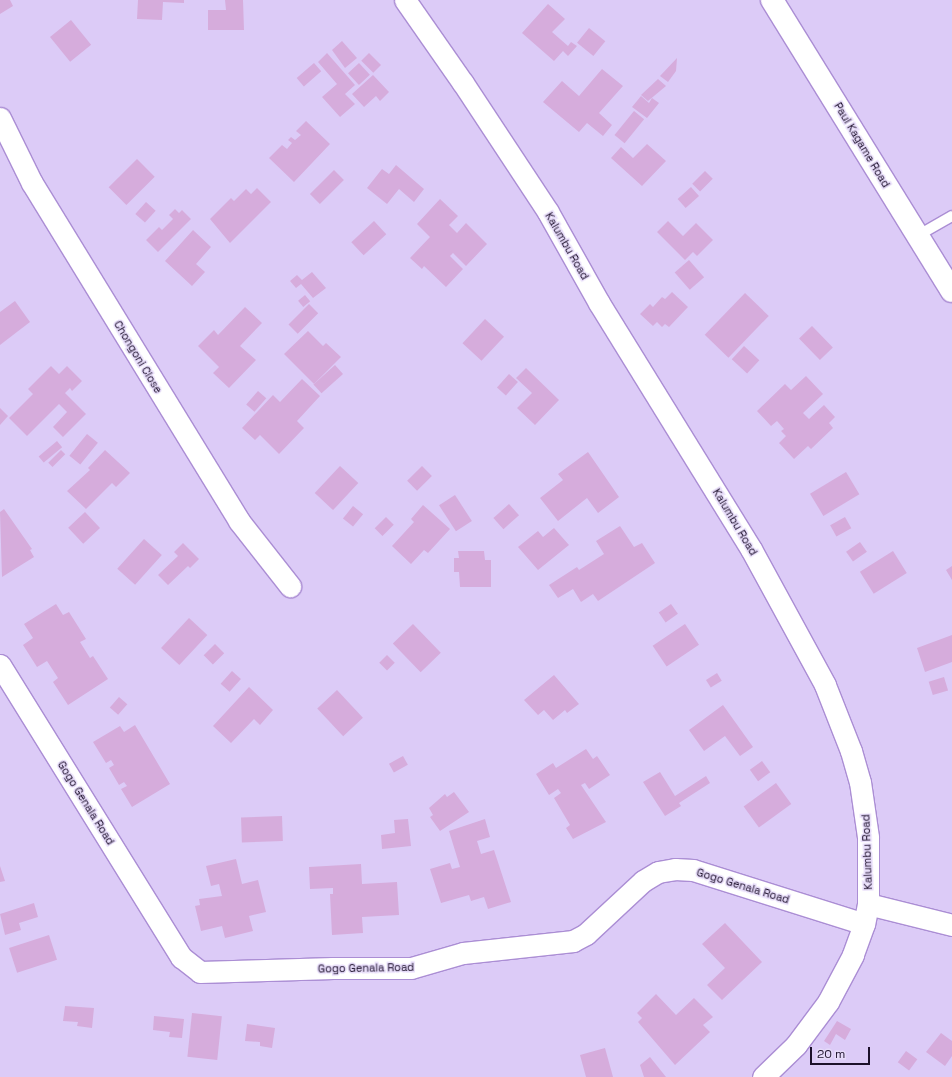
<!DOCTYPE html>
<style>
body{margin:0}
#map{position:relative;width:952px;height:1077px;overflow:hidden;background:#dccbf7;font-family:"Space Grotesk",sans-serif}
div>[style]{position:absolute}
[style*='--x']{left:calc(var(--x)*1px);top:calc(var(--y)*1px);width:calc(var(--w)*1px);rotate:calc(var(--a)*1deg)}
.building>*{inset:0;background:#d6acdc;transform-origin:0 0}
.roads{filter:drop-shadow(1px 0 #ab8ed4) drop-shadow(-1px 0 #ab8ed4) drop-shadow(0 1px #ab8ed4) drop-shadow(0 -1px #ab8ed4)}
.service>*{height:10px;margin:-5px;padding:0 5px;transform-origin:5px;border-radius:5px;background:#fff}
.minor>*{height:21px;margin:-10.5px;padding:0 10.5px;transform-origin:10.5px;border-radius:10.5px;background:#fff}
.tertiary>*{height:22px;margin:-11px;padding:0 11px;transform-origin:11px;border-radius:11px;background:#fff}
span{translate:-50% -50%;white-space:nowrap;text-align:center;line-height:1.15;-webkit-text-stroke:3px #e6dbf9;paint-order:stroke}
.street-label{font-size:11px;color:#1c102a}
.scale{position:absolute;left:810px;top:1047px;width:60px;height:18px;box-sizing:border-box;border:2px solid #1c102a;border-top:0;padding-left:5px;font-size:12px;line-height:14px;white-space:nowrap;color:#1c102a;-webkit-text-stroke:3px #e6dbf9;paint-order:stroke}
</style>
<div id="map">
<div class="building">
<div style="clip-path:polygon(0 0,10px 0,13px 6px,0 14px)"></div>
<div style="clip-path:polygon(138px 0,184px 0,184px 3px,163px 2px,162px 20px,137px 19px)"></div>
<div style="clip-path:polygon(225px 0,243px 0,244px 30px,208px 30px,208px 10px,226px 10px)"></div>
<div style="clip-path:polygon(548px 4px,565px 19px,552px 32px,568px 46px,571px 42px,577px 46px,568px 56px,563px 51px,554px 61px,522px 33px)"></div>
<div style="left:71px;top:20px;width:32px;height:27px;rotate:51deg"></div>
<div style="left:589px;top:28px;width:21px;height:19px;rotate:39deg"></div>
<div style="clip-path:polygon(342px 41px,357px 58px,345px 68px,332px 50px)"></div>
<div style="clip-path:polygon(327px 53px,355px 85px,345px 94px,355px 104px,340px 117px,322px 97px,337px 84px,318px 62px)"></div>
<div style="left:369px;top:53px;width:17px;height:11px;rotate:45deg"></div>
<div style="clip-path:polygon(677px 58px,676px 71px,668px 82px,660px 76px)"></div>
<div style="left:314px;top:63px;width:11px;height:23px;rotate:49deg"></div>
<div style="left:359px;top:63px;width:16px;height:15px;rotate:47deg"></div>
<div style="clip-path:polygon(602px 69px,623px 86px,599px 113px,612px 125px,603px 136px,587px 123px,579px 132px,543px 102px,562px 81px,579px 96px)"></div>
<div style="clip-path:polygon(373px 75px,389px 92px,380px 101px,376px 96px,364px 107px,352px 94px)"></div>
<div style="clip-path:polygon(658px 79px,666px 86px,648px 101px,641px 95px)"></div>
<div style="clip-path:polygon(641px 96px,649px 103px,652px 98px,659px 103px,647px 118px,632px 107px)"></div>
<div style="left:634px;top:111px;width:13px;height:31px;rotate:39deg"></div>
<div style="clip-path:polygon(306px 121px,330px 144px,294px 182px,269px 158px,282px 145px,287px 149px,292px 143px,288px 140px,291px 137px,295px 140px,301px 135px,296px 131px)"></div>
<div style="clip-path:polygon(647px 144px,666px 161px,642px 186px,611px 158px,621px 147px,633px 158px)"></div>
<div style="left:137px;top:159px;width:25px;height:40px;rotate:45deg"></div>
<div style="clip-path:polygon(396px 165px,424px 189px,414px 202px,399px 189px,387px 204px,367px 188px,382px 169px,389px 174px)"></div>
<div style="left:334px;top:170px;width:14px;height:34px;rotate:45deg"></div>
<div style="left:705px;top:171px;width:11px;height:18px;rotate:45deg"></div>
<div style="left:691px;top:187px;width:12px;height:18px;rotate:48deg"></div>
<div style="clip-path:polygon(257px 188px,271px 202px,230px 243px,210px 219px,231px 198px,234px 201px,246px 189px,251px 194px)"></div>
<div style="clip-path:polygon(440px 199px,458px 216px,449px 225px,457px 233px,466px 223px,487px 244px,466px 266px,453px 253px,450px 256px,463px 269px,446px 287px,424px 266px,422px 269px,410px 258px,430px 237px,417px 224px)"></div>
<div style="left:146px;top:202px;width:13px;height:16px;rotate:42deg"></div>
<div style="clip-path:polygon(175px 209px,179px 213px,182px 210px,191px 219px,158px 252px,146px 240px,159px 227px,162px 230px,173px 219px,169px 215px)"></div>
<div style="left:374px;top:221px;width:18px;height:31px;rotate:47deg"></div>
<div style="clip-path:polygon(668px 221px,683px 236px,696px 223px,713px 240px,697px 256px,693px 252px,685px 260px,657px 232px)"></div>
<div style="clip-path:polygon(193px 230px,211px 247px,196px 264px,205px 272px,192px 286px,165px 261px)"></div>
<div style="left:689px;top:260px;width:23px;height:19px;rotate:49deg"></div>
<div style="clip-path:polygon(312px 272px,326px 288px,313px 298px,301px 284px,296px 288px,290px 281px,297px 275px,302px 280px)"></div>
<div style="clip-path:polygon(672px 292px,688px 307px,669px 327px,665px 324px,662px 327px,657px 322px,653px 326px,640px 314px,650px 304px,653px 307px,662px 297px,665px 299px)"></div>
<div style="left:745px;top:293px;width:33px;height:58px;rotate:44deg"></div>
<div style="left:305px;top:295px;width:8px;height:9px;rotate:50deg"></div>
<div style="clip-path:polygon(15px 301px,30px 322px,0 345px,0 312px)"></div>
<div style="left:309px;top:304px;width:13px;height:29px;rotate:45deg"></div>
<div style="clip-path:polygon(245px 307px,262px 323px,240px 346px,256px 360px,229px 388px,213px 373px,219px 367px,198px 346px,214px 330px,218px 335px)"></div>
<div style="left:485px;top:319px;width:26px;height:33px;rotate:43deg"></div>
<div style="left:812px;top:326px;width:30px;height:18px;rotate:46deg"></div>
<div style="clip-path:polygon(308px 331px,323px 346px,326px 343px,341px 357px,314px 384px,284px 354px)"></div>
<div style="left:744px;top:346px;width:21px;height:18px;rotate:43deg"></div>
<div style="left:335px;top:365px;width:12px;height:29px;rotate:48deg"></div>
<div style="clip-path:polygon(51px 366px,59px 374px,67px 366px,82px 381px,72px 391px,70px 388px,65px 393px,86px 414px,63px 437px,53px 427px,67px 412px,59px 404px,27px 436px,9px 418px,33px 394px,28px 389px)"></div>
<div style="clip-path:polygon(526px 368px,559px 400px,535px 425px,517px 408px,532px 393px,516px 378px)"></div>
<div style="left:509px;top:374px;width:12px;height:18px;rotate:42deg"></div>
<div style="clip-path:polygon(806px 376px,823px 394px,803px 413px,809px 419px,824px 405px,835px 417px,829px 423px,833px 428px,811px 449px,808px 446px,794px 459px,779px 443px,786px 436px,781px 431px,784px 429px,777px 421px,771px 426px,757px 411px,785px 384px,791px 390px)"></div>
<div style="clip-path:polygon(302px 379px,320px 396px,297px 421px,304px 428px,279px 454px,260px 435px,255px 440px,242px 428px,273px 395px,280px 402px)"></div>
<div style="left:258px;top:391px;width:11px;height:18px;rotate:41deg"></div>
<div style="clip-path:polygon(0 408px,8px 416px,0 425px)"></div>
<div style="left:87px;top:434px;width:14px;height:28px;rotate:39deg"></div>
<div style="left:57px;top:441px;width:8px;height:24px;rotate:50deg"></div>
<div style="left:61px;top:450px;width:6px;height:18px;rotate:45deg"></div>
<div style="clip-path:polygon(105px 450px,130px 473px,116px 487px,112px 483px,86px 509px,67px 491px,90px 470px,88px 468px)"></div>
<div style="clip-path:polygon(588px 452px,619px 497px,598px 513px,587px 498px,558px 521px,540px 498px,563px 480px,558px 474px)"></div>
<div style="left:340px;top:466px;width:25px;height:37px;rotate:43deg"></div>
<div style="left:422px;top:466px;width:14px;height:21px;rotate:45deg"></div>
<div style="left:846px;top:472px;width:26px;height:42px;rotate:59deg"></div>
<div style="left:455px;top:495px;width:31px;height:19px;rotate:57deg"></div>
<div style="left:509px;top:504px;width:15px;height:21px;rotate:48deg"></div>
<div style="clip-path:polygon(423px 505px,450px 529px,428px 553px,424px 550px,411px 564px,392px 546px,414px 522px,411px 519px)"></div>
<div style="left:353px;top:506px;width:13px;height:16px;rotate:39deg"></div>
<div style="clip-path:polygon(4px 509px,32px 549px,30px 550px,34px 557px,2px 577px,0 512px)"></div>
<div style="left:85px;top:512px;width:22px;height:23px;rotate:47deg"></div>
<div style="left:386px;top:517px;width:11px;height:16px;rotate:45deg"></div>
<div style="left:845px;top:517px;width:13px;height:17px;rotate:61deg"></div>
<div style="clip-path:polygon(620px 526px,634px 547px,642px 543px,655px 563px,598px 601px,593px 594px,581px 602px,573px 589px,558px 598px,549px 585px,577px 567px,579px 570px,604px 554px,596px 541px)"></div>
<div style="clip-path:polygon(554px 528px,569px 545px,538px 570px,518px 547px,538px 531px,543px 537px)"></div>
<div style="left:144px;top:539px;width:24px;height:40px;rotate:42deg"></div>
<div style="left:860px;top:542px;width:12px;height:17px;rotate:55deg"></div>
<div style="clip-path:polygon(183px 543px,199px 559px,190px 568px,188px 566px,168px 585px,158px 575px,178px 556px,174px 552px)"></div>
<div style="clip-path:polygon(458px 551px,484px 551px,485px 560px,491px 560px,491px 587px,460px 587px,459px 572px,454px 572px,454px 558px,459px 558px)"></div>
<div style="left:893px;top:551px;width:26px;height:39px;rotate:58deg"></div>
<div style="clip-path:polygon(952px 566px,952px 580px,946px 570px)"></div>
<div style="clip-path:polygon(56px 604px,63px 615px,69px 612px,86px 639px,80px 642px,90px 658px,93px 656px,108px 679px,68px 705px,53px 682px,58px 678px,47px 661px,37px 667px,23px 645px,33px 638px,24px 624px)"></div>
<div style="left:671px;top:604px;width:12px;height:15px;rotate:55deg"></div>
<div style="left:189px;top:618px;width:25px;height:41px;rotate:43deg"></div>
<div style="left:413px;top:624px;width:40px;height:28px;rotate:46deg"></div>
<div style="left:685px;top:624px;width:25px;height:39px;rotate:56deg"></div>
<div style="clip-path:polygon(952px 635px,952px 662px,925px 672px,917px 648px)"></div>
<div style="left:215px;top:644px;width:13px;height:16px;rotate:45deg"></div>
<div style="left:387px;top:655px;width:11px;height:11px;rotate:45deg"></div>
<div style="left:232px;top:671px;width:12px;height:17px;rotate:42deg"></div>
<div style="left:717px;top:673px;width:9px;height:13px;rotate:58deg"></div>
<div style="clip-path:polygon(554px 675px,579px 704px,567px 713px,565px 710px,553px 720px,544px 710px,538px 715px,524px 700px)"></div>
<div style="left:944px;top:677px;width:14px;height:16px;rotate:73deg"></div>
<div style="clip-path:polygon(249px 687px,273px 710px,260px 725px,254px 719px,231px 743px,213px 726px)"></div>
<div style="left:337px;top:690px;width:38px;height:27px;rotate:47deg"></div>
<div style="left:119px;top:697px;width:11px;height:14px;rotate:41deg"></div>
<div style="clip-path:polygon(723px 705px,753px 747px,740px 756px,725px 736px,704px 751px,689px 730px)"></div>
<div style="clip-path:polygon(135px 725px,170px 784px,132px 807px,121px 789px,127px 786px,124px 782px,119px 785px,109px 768px,114px 765px,111px 760px,106px 763px,93px 742px,120px 726px,124px 732px)"></div>
<div style="clip-path:polygon(586px 749px,593px 759px,597px 756px,610px 775px,589px 789px,585px 783px,581px 785px,606px 822px,573px 839px,566px 828px,570px 825px,554px 798px,561px 793px,558px 789px,549px 795px,536px 774px,553px 763px,556px 768px)"></div>
<div style="left:403px;top:756px;width:10px;height:16px;rotate:61deg"></div>
<div style="left:762px;top:761px;width:14px;height:15px;rotate:54deg"></div>
<div style="clip-path:polygon(660px 772px,675px 796px,706px 776px,710px 783px,679px 803px,681px 806px,665px 816px,643px 782px)"></div>
<div style="left:776px;top:783px;width:26px;height:40px;rotate:54deg"></div>
<div style="clip-path:polygon(454px 792px,469px 812px,440px 831px,430px 817px,433px 815px,429px 808px,445px 794px,447px 797px)"></div>
<div style="left:282px;top:816px;width:25px;height:41px;rotate:88deg"></div>
<div style="clip-path:polygon(408px 819px,411px 846px,382px 849px,381px 835px,395px 833px,394px 820px)"></div>
<div style="clip-path:polygon(485px 819px,490px 837px,477px 841px,481px 854px,494px 850px,511px 902px,488px 909px,484px 897px,471px 901px,469px 895px,441px 903px,430px 869px,450px 863px,452px 869px,460px 867px,449px 831px)"></div>
<div style="clip-path:polygon(236px 859px,242px 884px,258px 880px,266px 912px,249px 916px,253px 931px,225px 938px,222px 926px,201px 931px,195px 906px,200px 905px,199px 899px,222px 896px,219px 884px,211px 886px,206px 866px)"></div>
<div style="clip-path:polygon(361px 864px,362px 884px,397px 882px,399px 915px,362px 917px,363px 933px,332px 935px,330px 894px,333px 894px,333px 888px,310px 889px,309px 867px)"></div>
<div style="clip-path:polygon(0 866px,5px 881px,0 882px)"></div>
<div style="clip-path:polygon(34px 903px,38px 917px,19px 923px,21px 930px,5px 935px,0 914px)"></div>
<div style="clip-path:polygon(725px 923px,762px 962px,722px 1000px,707px 985px,725px 968px,702px 944px)"></div>
<div style="left:49px;top:935px;width:26px;height:42px;rotate:72deg"></div>
<div style="clip-path:polygon(656px 994px,676px 1015px,694px 998px,713px 1017px,703px 1025px,710px 1032px,675px 1065px,638px 1022px,642px 1018px,637px 1013px)"></div>
<div style="clip-path:polygon(65px 1006px,94px 1008px,92px 1028px,77px 1026px,78px 1022px,63px 1021px)"></div>
<div style="left:192px;top:1013px;width:30px;height:44px;rotate:6deg"></div>
<div style="clip-path:polygon(154px 1016px,184px 1019px,182px 1038px,169px 1037px,170px 1032px,153px 1030px)"></div>
<div style="clip-path:polygon(837px 1021px,851px 1029px,845px 1040px,836px 1034px,830px 1045px,824px 1041px)"></div>
<div style="clip-path:polygon(247px 1024px,275px 1028px,272px 1048px,260px 1046px,260px 1042px,245px 1041px)"></div>
<div style="clip-path:polygon(941px 1033px,952px 1041px,952px 1056px,945px 1066px,926px 1052px)"></div>
<div style="clip-path:polygon(605px 1048px,613px 1077px,586px 1077px,580px 1055px)"></div>
<div style="left:906px;top:1051px;width:14px;height:14px;rotate:36deg"></div>
<div style="clip-path:polygon(650px 1057px,666px 1077px,644px 1077px,640px 1065px)"></div>
</div>
<div class="roads">
<div class="service">
<div style="--x:917;--y:236;--w:40;--a:-29.7"></div>
</div>
<div class="minor">
<div style="--x:405;--y:0;--w:101;--a:55.1"></div>
<div style="--x:463;--y:83;--w:154;--a:56.6"></div>
<div style="--x:548;--y:212;--w:104;--a:60.7"></div>
<div style="--x:599;--y:303;--w:289;--a:58.3"></div>
<div style="--x:751;--y:549;--w:155;--a:61.4"></div>
<div style="--x:825;--y:685;--w:71;--a:68.5"></div>
<div style="--x:851;--y:751;--w:32;--a:74"></div>
<div style="--x:860;--y:782;--w:56;--a:81.7"></div>
<div style="--x:868;--y:837;--w:67;--a:90"></div>
<div style="--x:868;--y:904;--w:20;--a:101"></div>
<div style="--x:864;--y:924;--w:33;--a:110"></div>
<div style="--x:853;--y:955;--w:53;--a:118"></div>
<div style="--x:828;--y:1002;--w:54;--a:126.7"></div>
<div style="--x:796;--y:1045;--w:46;--a:135.9"></div>
<div style="--x:0;--y:118;--w:72;--a:63.8"></div>
<div style="--x:32;--y:183;--w:396;--a:58.5"></div>
<div style="--x:239;--y:521;--w:83;--a:51.9"></div>
<div style="--x:0;--y:665;--w:344;--a:58.2"></div>
<div style="--x:181;--y:957;--w:24;--a:38"></div>
<div style="--x:200;--y:972;--w:133;--a:-1.7"></div>
<div style="--x:333;--y:968;--w:78;--a:0"></div>
<div style="--x:411;--y:968;--w:54;--a:-16.1"></div>
<div style="--x:463;--y:953;--w:111;--a:-6.2"></div>
<div style="--x:573;--y:941;--w:15;--a:-28"></div>
<div style="--x:586;--y:934;--w:78;--a:-42.9"></div>
<div style="--x:643;--y:881;--w:17;--a:-31"></div>
<div style="--x:658;--y:872;--w:17;--a:-10"></div>
<div style="--x:675;--y:869;--w:18;--a:3"></div>
<div style="--x:693;--y:870;--w:179;--a:17.5"></div>
<div style="--x:868;--y:904;--w:87;--a:14"></div>
</div>
<div class="tertiary">
<div style="--x:772;--y:0;--w:342;--a:58.3"></div>
</div>
</div>
<div class="street-label">
<span style="left:862px;top:145px;rotate:59deg">Paul Kagame Road</span>
<span style="left:567px;top:246px;rotate:60deg">Kalumbu Road</span>
<span style="left:138px;top:357px;rotate:59deg">Chongoni Close</span>
<span style="left:735px;top:522px;rotate:59deg">Kalumbu Road</span>
<span style="left:86px;top:803px;rotate:58deg">Gogo Genala Road</span>
<span style="left:867px;top:852px;rotate:-92deg">Kalumbu Road</span>
<span style="left:743px;top:886px;rotate:17deg">Gogo Genala Road</span>
<span style="left:366px;top:968px;rotate:-1deg">Gogo Genala Road</span>
</div>
<div class="scale">20 m</div>
</div>
